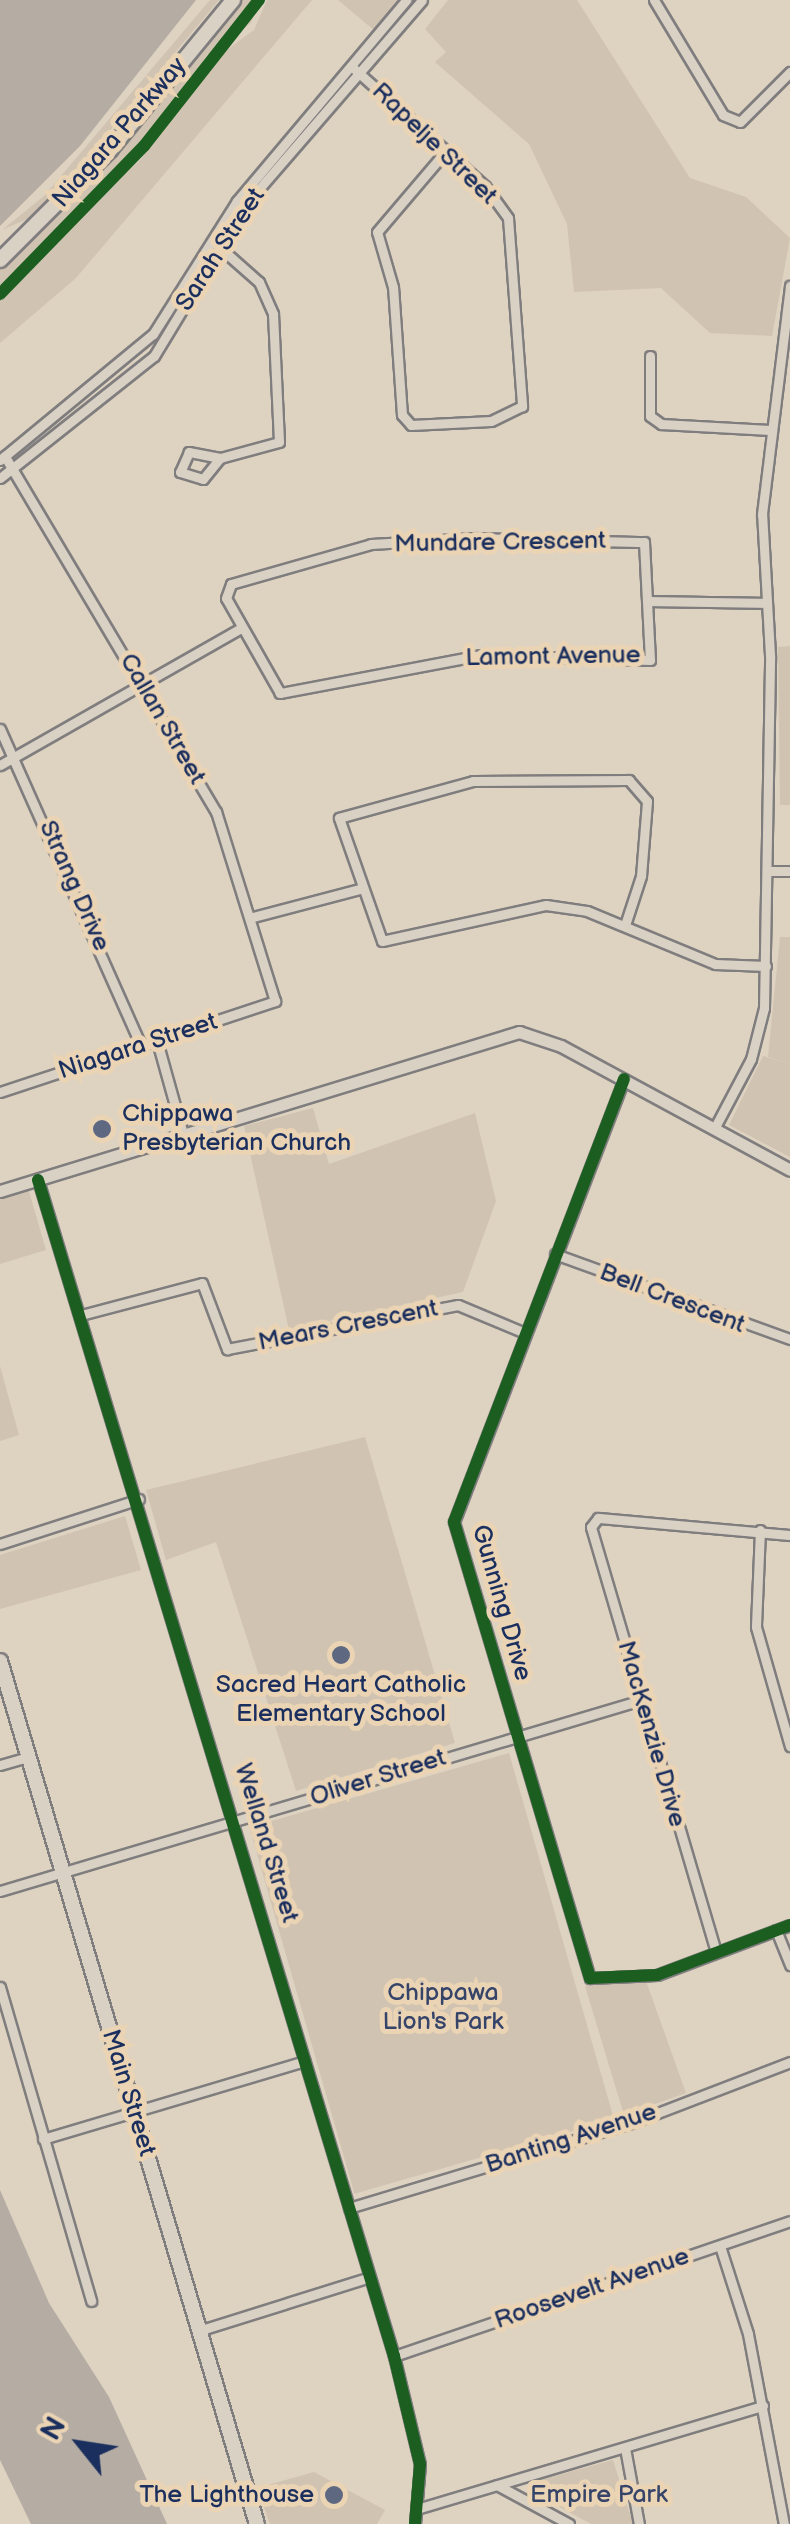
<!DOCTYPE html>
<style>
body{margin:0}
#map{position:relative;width:790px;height:2524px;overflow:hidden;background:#ded2c1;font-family:"Balsamiq Sans",sans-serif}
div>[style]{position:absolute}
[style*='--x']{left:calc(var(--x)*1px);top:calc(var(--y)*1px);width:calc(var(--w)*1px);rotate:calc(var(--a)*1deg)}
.built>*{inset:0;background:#d0c3b2}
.green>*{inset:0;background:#d1c3b1;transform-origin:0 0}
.round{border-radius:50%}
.water>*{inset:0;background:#b5aca3}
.roads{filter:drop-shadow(2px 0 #7f7d7e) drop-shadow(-2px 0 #7f7d7e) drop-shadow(0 2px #7f7d7e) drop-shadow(0 -2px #7f7d7e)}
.minor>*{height:9px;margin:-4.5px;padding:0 4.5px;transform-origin:4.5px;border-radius:4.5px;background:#dad1c5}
.tertiary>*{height:11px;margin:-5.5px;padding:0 5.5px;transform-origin:5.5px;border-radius:5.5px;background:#dad1c5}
.secondary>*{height:14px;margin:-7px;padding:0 7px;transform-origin:7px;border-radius:7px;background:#dad1c5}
.cycleway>*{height:12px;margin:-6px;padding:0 6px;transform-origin:6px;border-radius:6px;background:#1b5e20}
.dots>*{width:28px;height:28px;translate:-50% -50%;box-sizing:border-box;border:5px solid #ebd4b4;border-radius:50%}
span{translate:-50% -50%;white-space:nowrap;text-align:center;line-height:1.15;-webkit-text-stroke:10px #ebd4b4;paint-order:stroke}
.street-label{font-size:25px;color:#1b2f5e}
.poi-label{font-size:25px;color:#1b2f5e}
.left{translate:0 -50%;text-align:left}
.right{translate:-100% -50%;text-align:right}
.park-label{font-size:25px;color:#364469}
.north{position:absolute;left:30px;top:2394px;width:100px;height:100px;-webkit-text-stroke:8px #ebd4b4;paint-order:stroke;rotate:300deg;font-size:28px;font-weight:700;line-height:40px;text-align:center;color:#1b2f5e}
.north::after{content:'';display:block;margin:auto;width:35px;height:45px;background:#1b2f5e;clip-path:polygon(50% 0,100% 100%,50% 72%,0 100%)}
</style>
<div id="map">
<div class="built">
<div style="clip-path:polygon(790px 646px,790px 805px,780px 805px,778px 647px)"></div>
<div style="clip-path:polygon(763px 1056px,790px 1064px,790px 1157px,729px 1125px)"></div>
<div style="clip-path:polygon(313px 1108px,329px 1164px,475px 1113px,496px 1201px,463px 1292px,289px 1330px,244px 1126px)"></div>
<div style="clip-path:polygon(28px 1188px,46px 1250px,0 1264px,0 1198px)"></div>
<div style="clip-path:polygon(0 1366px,19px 1435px,0 1441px)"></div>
<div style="clip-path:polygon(365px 1437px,455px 1743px,296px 1791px,216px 1542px,166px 1560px,146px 1490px)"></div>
<div style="clip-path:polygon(125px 1516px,141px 1570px,0 1609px,0 1555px)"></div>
<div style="clip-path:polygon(646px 1981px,686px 2093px,624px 2115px,585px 1986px)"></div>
<div style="clip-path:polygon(314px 2472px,385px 2510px,377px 2524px,270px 2524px,257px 2488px)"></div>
</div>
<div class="green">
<div style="clip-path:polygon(210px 0,219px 0,41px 213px,2px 230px,44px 196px)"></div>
<div style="clip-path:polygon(237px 0,260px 0,251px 23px,207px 55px,156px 129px,0 289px,0 269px,78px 195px)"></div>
<div style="clip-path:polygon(267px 0,312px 0,76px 278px,0 343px,0 296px,142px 158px,206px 65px,254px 30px)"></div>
<div style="clip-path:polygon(338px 0,401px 0,375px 31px)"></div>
<div style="clip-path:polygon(448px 0,577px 0,690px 178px,746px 197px,790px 238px,772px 336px,710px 333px,661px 288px,574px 292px,567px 224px,529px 144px,435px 62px,446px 52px,425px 29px)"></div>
<div style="clip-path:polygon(780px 937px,790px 937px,790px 1064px,768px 1057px)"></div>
<div style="left:359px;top:1555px;width:46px;height:99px;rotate:74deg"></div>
<div class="round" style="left:376px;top:1624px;width:38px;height:38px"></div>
<div style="left:509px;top:1753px;width:381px;height:270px;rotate:74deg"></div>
<div style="clip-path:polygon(613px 2460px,633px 2524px,591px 2524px,534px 2493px,533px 2482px)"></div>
</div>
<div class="water">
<div style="clip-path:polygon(0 0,196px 0,80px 146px,0 226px)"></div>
<div style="clip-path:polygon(0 2190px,49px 2303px,109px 2397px,167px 2524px,31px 2524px,0 2460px)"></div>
</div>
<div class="roads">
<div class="minor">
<div style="--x:654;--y:0;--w:134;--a:59"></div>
<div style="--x:723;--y:115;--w:18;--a:22"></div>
<div style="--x:740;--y:122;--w:71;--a:-45"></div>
<div style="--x:351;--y:66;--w:127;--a:41.8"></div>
<div style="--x:446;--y:151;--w:52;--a:41.9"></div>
<div style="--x:485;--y:186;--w:39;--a:54"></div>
<div style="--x:508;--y:218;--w:189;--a:85.7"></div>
<div style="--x:522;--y:406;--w:34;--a:154"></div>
<div style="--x:491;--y:421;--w:80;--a:177.1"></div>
<div style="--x:411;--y:425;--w:13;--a:-132"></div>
<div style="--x:402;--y:415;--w:128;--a:-94"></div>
<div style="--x:393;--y:287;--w:57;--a:-106.2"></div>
<div style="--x:377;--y:232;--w:106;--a:-49.6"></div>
<div style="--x:217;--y:245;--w:56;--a:41.4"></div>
<div style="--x:259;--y:282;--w:35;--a:66"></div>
<div style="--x:273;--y:314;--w:128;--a:87.3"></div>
<div style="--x:279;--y:442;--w:61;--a:164.8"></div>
<div style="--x:220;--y:458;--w:32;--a:-169"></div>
<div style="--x:189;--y:452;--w:22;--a:114"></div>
<div style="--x:180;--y:472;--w:24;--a:17"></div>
<div style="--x:203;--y:479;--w:27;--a:-51"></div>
<div style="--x:650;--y:356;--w:60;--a:90"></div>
<div style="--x:650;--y:416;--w:14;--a:36"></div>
<div style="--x:661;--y:424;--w:109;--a:3.2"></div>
<div style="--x:0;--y:460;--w:198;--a:-39.5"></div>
<div style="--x:153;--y:334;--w:157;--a:-57.7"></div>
<div style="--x:237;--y:201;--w:263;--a:-49.9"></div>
<div style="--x:0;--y:478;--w:196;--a:-38.4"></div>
<div style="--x:154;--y:356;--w:178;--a:-58.8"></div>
<div style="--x:246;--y:204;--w:269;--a:-49.2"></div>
<div style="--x:475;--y:538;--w:169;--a:1.4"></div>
<div style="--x:644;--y:542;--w:118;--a:87.1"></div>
<div style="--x:650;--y:660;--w:169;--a:-178.3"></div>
<div style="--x:481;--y:655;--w:205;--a:169.3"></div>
<div style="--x:280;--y:693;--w:109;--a:-119.6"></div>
<div style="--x:226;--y:598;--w:15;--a:-70"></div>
<div style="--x:231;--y:584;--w:146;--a:-15.9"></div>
<div style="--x:371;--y:544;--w:104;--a:-3.3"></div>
<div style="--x:651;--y:601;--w:116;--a:1"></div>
<div style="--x:0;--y:729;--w:347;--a:66"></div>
<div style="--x:0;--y:765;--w:274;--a:-29.6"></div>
<div style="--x:767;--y:871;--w:23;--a:0"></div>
<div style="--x:253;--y:917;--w:111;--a:-14.7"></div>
<div style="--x:625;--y:925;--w:52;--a:-71.9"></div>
<div style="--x:641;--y:876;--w:75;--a:-85.4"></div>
<div style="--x:647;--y:801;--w:28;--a:-131"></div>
<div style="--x:629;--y:780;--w:156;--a:179.6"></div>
<div style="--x:473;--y:781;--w:139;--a:164.6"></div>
<div style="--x:339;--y:818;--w:130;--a:70.7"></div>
<div style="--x:382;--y:941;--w:168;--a:-12.4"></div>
<div style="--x:546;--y:905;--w:41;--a:8.3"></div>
<div style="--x:587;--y:911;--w:139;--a:22.5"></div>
<div style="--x:715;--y:964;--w:51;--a:2.2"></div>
<div style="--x:157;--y:1041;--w:97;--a:74.4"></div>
<div style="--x:624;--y:1079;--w:474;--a:111"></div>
<div style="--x:454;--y:1522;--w:476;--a:73.4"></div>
<div style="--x:590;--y:1978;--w:67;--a:-2.6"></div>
<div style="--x:657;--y:1975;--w:142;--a:-20.6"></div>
<div style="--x:0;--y:1092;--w:290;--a:-18.3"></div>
<div style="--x:275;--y:1001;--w:198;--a:-107.3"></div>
<div style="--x:216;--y:812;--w:414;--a:-120.7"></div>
<div style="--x:714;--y:1129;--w:79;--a:-62.1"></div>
<div style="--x:751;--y:1059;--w:53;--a:-75.7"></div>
<div style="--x:764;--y:1008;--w:353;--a:-89"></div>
<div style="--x:770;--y:655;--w:141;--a:-93.2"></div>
<div style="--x:762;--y:514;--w:230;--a:-83"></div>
<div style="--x:38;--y:1180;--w:1229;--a:73.16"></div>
<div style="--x:394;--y:2356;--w:111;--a:76.5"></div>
<div style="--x:420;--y:2464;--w:60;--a:94.8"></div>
<div style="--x:555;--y:1254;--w:250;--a:19.9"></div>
<div style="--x:81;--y:1315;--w:125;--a:-14.8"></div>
<div style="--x:202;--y:1283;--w:71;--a:69.3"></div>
<div style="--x:227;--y:1349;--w:235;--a:-10.8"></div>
<div style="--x:458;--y:1305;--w:73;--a:22.7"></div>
<div style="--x:760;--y:1530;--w:97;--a:92.4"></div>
<div style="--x:756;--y:1627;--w:124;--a:74.1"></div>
<div style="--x:0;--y:1544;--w:146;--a:-17.9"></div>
<div style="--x:0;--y:1765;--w:29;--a:-16"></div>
<div style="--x:0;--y:1891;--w:669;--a:-16.59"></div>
<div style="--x:776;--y:1930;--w:38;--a:68"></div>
<div style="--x:716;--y:1952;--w:443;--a:-106.4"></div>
<div style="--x:591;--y:1527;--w:11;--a:-52"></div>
<div style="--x:598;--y:1518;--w:193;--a:5.1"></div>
<div style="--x:0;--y:1987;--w:327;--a:73.8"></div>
<div style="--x:43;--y:2139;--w:273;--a:-16.6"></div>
<div style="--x:349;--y:2208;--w:298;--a:-16.8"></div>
<div style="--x:634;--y:2122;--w:167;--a:-21"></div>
<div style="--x:720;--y:2246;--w:92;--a:72.3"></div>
<div style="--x:748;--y:2334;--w:193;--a:79.3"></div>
<div style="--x:198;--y:2331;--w:177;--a:-17.4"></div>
<div style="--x:394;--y:2356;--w:418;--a:-18.8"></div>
<div style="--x:625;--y:2448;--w:77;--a:79.6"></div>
<div style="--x:497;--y:2485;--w:82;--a:28.4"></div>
<div style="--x:420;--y:2508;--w:358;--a:-16.6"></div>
</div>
<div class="tertiary">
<div style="--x:0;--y:1191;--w:543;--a:-17.03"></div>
<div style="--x:519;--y:1032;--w:44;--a:18.4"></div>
<div style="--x:561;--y:1046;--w:260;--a:28.4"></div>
</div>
<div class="secondary">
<div style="--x:0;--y:260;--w:156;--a:-45"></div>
<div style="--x:110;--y:150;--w:194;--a:-50.6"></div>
<div style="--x:0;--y:1661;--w:900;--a:73.42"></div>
</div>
</div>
<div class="cycleway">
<div style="--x:0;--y:294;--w:206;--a:-45.8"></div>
<div style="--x:144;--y:146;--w:186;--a:-51.8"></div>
<div style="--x:624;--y:1079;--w:474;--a:111"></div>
<div style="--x:454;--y:1522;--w:476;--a:73.4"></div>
<div style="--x:590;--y:1978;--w:67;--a:-2.6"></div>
<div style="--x:657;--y:1975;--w:142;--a:-20.6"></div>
<div style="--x:38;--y:1180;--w:1229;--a:73.16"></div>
<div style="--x:394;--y:2356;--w:111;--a:76.5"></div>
<div style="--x:420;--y:2464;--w:60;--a:94.8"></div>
</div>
<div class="dots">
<div style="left:102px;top:1129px;background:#5f6881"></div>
<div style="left:341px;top:1655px;background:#5f6881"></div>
<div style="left:334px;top:2495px;background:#5f6881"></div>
</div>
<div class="street-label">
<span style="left:120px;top:133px;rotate:-49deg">Niagara Parkway</span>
<span style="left:434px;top:144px;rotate:44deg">Rapelje Street</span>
<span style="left:221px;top:250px;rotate:-57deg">Sarah Street</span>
<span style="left:500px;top:543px;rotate:-1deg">Mundare Crescent</span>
<span style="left:553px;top:657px;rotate:-1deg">Lamont Avenue</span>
<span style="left:162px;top:719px;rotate:60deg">Callan Street</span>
<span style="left:74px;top:886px;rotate:66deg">Strang Drive</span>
<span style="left:138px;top:1047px;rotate:-18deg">Niagara Street</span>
<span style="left:672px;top:1299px;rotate:21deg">Bell Crescent</span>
<span style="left:348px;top:1326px;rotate:-11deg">Mears Crescent</span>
<span style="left:501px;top:1603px;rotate:74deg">Gunning Drive</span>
<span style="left:651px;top:1734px;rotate:74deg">MacKenzie Drive</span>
<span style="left:378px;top:1778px;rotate:-17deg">Oliver Street</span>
<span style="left:266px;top:1843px;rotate:73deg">Welland Street</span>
<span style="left:128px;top:2093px;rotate:73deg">Main Street</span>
<span style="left:571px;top:2139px;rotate:-18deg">Banting Avenue</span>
<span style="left:592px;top:2289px;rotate:-19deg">Roosevelt Avenue</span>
</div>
<div class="poi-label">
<span class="left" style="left:122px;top:1129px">Chippawa<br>Presbyterian Church</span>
<span style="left:341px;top:1700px">Sacred Heart Catholic<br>Elementary School</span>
<span class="right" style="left:314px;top:2495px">The Lighthouse</span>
</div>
<div class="park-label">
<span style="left:443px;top:2008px">Chippawa<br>Lion's Park</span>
<span style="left:599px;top:2495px">Empire Park</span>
</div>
<div class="north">N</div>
</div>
